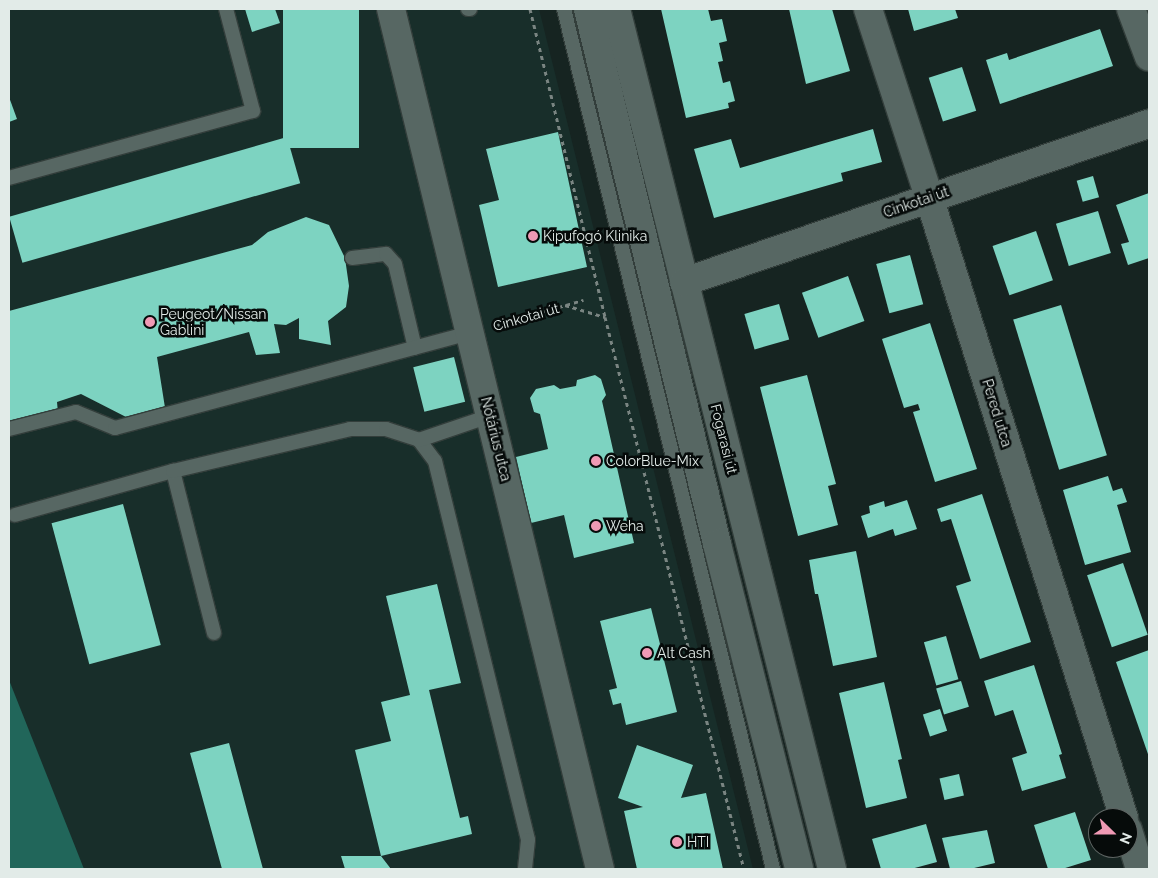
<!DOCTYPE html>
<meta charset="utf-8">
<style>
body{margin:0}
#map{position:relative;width:1158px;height:878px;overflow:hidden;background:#162421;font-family:Raleway,sans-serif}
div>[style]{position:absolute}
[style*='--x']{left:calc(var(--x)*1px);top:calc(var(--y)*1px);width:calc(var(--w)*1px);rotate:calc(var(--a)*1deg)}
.built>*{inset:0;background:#182e2a}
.forest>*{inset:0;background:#21665a}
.building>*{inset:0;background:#7dd3c1;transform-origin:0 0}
.path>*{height:3px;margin-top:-1.5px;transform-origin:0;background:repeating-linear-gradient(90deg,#7a8582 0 4px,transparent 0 8px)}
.roads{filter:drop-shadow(1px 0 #333e3b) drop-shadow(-1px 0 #333e3b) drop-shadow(0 1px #333e3b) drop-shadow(0 -1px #333e3b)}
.lane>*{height:14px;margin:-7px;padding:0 7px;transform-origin:7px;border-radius:7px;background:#576763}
.street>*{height:28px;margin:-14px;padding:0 14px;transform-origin:14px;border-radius:14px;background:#576763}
.secondary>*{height:28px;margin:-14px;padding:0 14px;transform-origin:14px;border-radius:14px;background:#576763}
.dots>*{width:14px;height:14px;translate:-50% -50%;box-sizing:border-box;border:2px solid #060b0a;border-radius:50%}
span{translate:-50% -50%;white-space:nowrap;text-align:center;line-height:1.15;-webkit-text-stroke:5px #060b0a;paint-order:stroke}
.street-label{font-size:14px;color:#e2ebe8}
.poi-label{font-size:14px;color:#e2ebe8}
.left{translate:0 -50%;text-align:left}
.frame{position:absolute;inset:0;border:10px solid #e2ebe8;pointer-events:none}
.north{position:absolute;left:1088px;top:808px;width:50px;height:50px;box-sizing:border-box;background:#060b0a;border:1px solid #5e6563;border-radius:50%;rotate:112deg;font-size:14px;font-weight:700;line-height:20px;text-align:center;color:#e2ebe8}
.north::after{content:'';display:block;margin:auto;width:18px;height:22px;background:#f09ab5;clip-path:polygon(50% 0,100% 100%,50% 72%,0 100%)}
</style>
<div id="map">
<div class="built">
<div style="clip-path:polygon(9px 9px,539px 9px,753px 869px,9px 869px)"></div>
</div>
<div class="forest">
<div style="clip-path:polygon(9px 680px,84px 869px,9px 869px)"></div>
</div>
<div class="building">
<div style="clip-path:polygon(245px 9px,275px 9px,280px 23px,252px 32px)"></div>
<div style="left:283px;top:9px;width:76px;height:139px"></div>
<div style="clip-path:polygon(661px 9px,708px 9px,711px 21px,722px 19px,727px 41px,719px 43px,723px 61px,718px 62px,723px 83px,730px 81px,735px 101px,728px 103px,729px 108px,686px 118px)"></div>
<div style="clip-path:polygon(789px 9px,832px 9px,850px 71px,806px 84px)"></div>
<div style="clip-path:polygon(908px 9px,955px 9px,958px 18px,914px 31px)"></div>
<div style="clip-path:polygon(1100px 29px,1113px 66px,1000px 104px,986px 60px,1007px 53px,1009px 60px)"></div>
<div style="left:962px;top:67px;width:46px;height:35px;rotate:72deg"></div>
<div style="clip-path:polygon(9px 97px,17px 119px,9px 122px)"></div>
<div style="clip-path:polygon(873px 129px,882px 162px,841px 173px,843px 181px,714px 218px,694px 149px,731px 139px,740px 168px)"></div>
<div style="clip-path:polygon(558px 132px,587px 267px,498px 287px,479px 205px,499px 200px,486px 149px)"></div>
<div style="left:287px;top:137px;width:48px;height:289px;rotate:74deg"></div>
<div style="left:1093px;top:176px;width:22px;height:17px;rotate:74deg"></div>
<div style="clip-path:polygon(1149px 193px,1149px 258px,1128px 265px,1121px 244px,1129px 242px,1116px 205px)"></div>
<div style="left:1098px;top:211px;width:44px;height:44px;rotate:73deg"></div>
<div style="clip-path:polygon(306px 217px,329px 225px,345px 258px,349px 286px,346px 307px,328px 321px,331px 345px,299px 339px,299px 318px,286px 325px,274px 324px,280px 353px,256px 355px,249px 332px,157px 357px,166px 414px,130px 419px,81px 394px,57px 402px,58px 413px,9px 425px,9px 311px,252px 245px,268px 232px)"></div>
<div style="left:1036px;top:231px;width:52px;height:46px;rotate:71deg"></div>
<div style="left:910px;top:255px;width:51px;height:35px;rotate:75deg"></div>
<div style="left:848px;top:276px;width:48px;height:49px;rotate:70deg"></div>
<div style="left:779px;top:304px;width:37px;height:36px;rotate:74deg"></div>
<div style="left:1061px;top:305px;width:157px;height:50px;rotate:73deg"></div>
<div style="clip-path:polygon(930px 323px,977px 469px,935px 482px,913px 412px,920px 410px,918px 404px,904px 408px,882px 339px)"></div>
<div style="left:454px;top:357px;width:46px;height:42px;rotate:76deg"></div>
<div style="clip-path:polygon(595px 375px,601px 379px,606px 395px,602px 401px,634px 543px,574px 558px,564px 515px,531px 523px,516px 457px,548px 449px,540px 414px,534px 412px,530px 398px,536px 389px,554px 385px,560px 389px,576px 386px,577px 380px)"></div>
<div style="clip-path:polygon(807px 375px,836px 484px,828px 486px,838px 525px,798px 536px,760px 387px)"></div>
<div style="clip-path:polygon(1108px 476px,1113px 491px,1122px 488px,1127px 502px,1117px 505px,1131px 552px,1085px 565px,1063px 490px)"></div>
<div style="clip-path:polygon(982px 494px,1031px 642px,980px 659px,956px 586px,971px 581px,951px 519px,941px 522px,937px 509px)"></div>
<div style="clip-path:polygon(907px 500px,917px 529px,895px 536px,893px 529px,868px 538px,861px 516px,870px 513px,869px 506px,884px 501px,885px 507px)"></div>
<div style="left:123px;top:504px;width:146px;height:74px;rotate:75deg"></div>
<div style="clip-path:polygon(856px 551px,877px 657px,833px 666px,818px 594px,815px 594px,809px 560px)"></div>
<div style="left:1123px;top:563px;width:76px;height:38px;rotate:71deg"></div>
<div style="clip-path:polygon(437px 584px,461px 683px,429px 690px,460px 818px,468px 816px,472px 834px,381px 856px,391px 869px,345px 869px,341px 856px,381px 856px,355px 750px,391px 741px,381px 702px,410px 695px,386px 596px)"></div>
<div style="clip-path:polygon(651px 608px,677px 712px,626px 725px,621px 703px,613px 705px,609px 690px,617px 688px,600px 621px)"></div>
<div style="left:946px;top:636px;width:45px;height:23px;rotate:74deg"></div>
<div style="clip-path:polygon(1149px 650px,1149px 757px,1116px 662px)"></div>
<div style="clip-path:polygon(1034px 665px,1062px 754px,1059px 755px,1066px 778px,1022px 791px,1012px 758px,1027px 753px,1013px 710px,995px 716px,984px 681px)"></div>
<div style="left:961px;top:681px;width:27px;height:26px;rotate:73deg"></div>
<div style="clip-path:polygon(884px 682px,902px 759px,898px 760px,907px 798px,866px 808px,839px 693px)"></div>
<div style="left:940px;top:709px;width:23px;height:18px;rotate:72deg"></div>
<div style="clip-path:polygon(229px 743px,248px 814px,263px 869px,222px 869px,190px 753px)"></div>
<div style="clip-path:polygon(637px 745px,693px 765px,681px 798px,706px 793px,723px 869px,637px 869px,624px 811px,643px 807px,618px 798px)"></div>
<div style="left:959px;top:774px;width:22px;height:20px;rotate:77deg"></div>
<div style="clip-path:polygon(1075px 812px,1091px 860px,1062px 869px,1048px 869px,1034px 825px)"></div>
<div style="clip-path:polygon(926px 824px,937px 862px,911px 869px,881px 869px,872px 839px)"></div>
<div style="clip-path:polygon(987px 830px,995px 863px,970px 869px,950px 869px,942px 838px)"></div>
</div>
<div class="path">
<div style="--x:530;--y:9;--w:317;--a:76.3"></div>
<div style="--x:605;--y:317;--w:569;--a:75.87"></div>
<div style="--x:565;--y:305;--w:42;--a:16.7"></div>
<div style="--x:497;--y:325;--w:90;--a:-16.2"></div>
</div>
<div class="roads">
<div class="lane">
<div style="--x:468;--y:9;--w:2;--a:0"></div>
<div style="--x:564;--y:9;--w:885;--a:76.34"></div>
<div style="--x:9;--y:178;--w:253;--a:-15.4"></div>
<div style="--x:253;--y:111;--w:106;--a:-104.8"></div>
<div style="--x:352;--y:258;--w:34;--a:-7"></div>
<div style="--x:386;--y:254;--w:13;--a:48"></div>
<div style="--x:395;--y:264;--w:86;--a:76.6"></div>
<div style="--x:9;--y:429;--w:69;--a:-14.2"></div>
<div style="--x:76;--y:412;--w:42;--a:22.3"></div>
<div style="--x:115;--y:428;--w:367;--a:-15"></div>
<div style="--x:419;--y:440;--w:26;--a:53"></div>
<div style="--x:435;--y:461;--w:390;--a:76.2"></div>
<div style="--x:528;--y:840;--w:29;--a:96"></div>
<div style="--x:173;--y:471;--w:167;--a:75.8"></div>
<div style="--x:15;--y:515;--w:164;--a:-15.6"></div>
<div style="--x:173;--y:471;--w:182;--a:-13.3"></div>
<div style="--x:350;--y:429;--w:36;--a:0"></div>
<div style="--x:386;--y:429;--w:35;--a:18"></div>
<div style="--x:419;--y:440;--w:75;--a:-18.7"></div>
</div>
<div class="street">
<div style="--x:391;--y:9;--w:885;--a:76.34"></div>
<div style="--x:616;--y:9;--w:887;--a:75.9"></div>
<div style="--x:868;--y:9;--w:198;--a:72"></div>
<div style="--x:929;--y:197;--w:651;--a:72.57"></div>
<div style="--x:1131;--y:9;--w:51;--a:69.4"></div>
<div style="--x:684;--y:282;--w:491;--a:-18.8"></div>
<div style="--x:1128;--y:830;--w:41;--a:72.9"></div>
</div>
<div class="secondary">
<div style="--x:588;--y:9;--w:550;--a:76.44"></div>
<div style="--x:717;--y:544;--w:335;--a:75.8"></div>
</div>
</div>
<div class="dots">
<div style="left:533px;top:236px;background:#f09ab5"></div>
<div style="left:150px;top:322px;background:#f09ab5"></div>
<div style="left:596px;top:461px;background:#f09ab5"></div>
<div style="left:596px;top:526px;background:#f09ab5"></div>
<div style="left:647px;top:653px;background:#f09ab5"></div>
<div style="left:677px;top:842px;background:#f09ab5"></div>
</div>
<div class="street-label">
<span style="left:916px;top:202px;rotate:-19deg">Cinkotai út</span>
<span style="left:526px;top:317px;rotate:-16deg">Cinkotai út</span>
<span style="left:997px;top:413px;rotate:73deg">Pered utca</span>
<span style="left:496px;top:439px;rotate:76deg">Nótárius utca</span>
<span style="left:724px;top:439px;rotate:76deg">Fogarasi út</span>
</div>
<div class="poi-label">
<span class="left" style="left:543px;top:236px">Kipufogó Klinika</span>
<span class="left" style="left:160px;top:322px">Peugeot/Nissan<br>Gablini</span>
<span class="left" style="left:606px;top:461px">ColorBlue-Mix</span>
<span class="left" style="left:606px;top:526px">Weha</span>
<span class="left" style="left:657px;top:653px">Alt Cash</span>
<span class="left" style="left:687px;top:842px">HTI</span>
</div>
<div class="frame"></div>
<div class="north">N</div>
</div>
